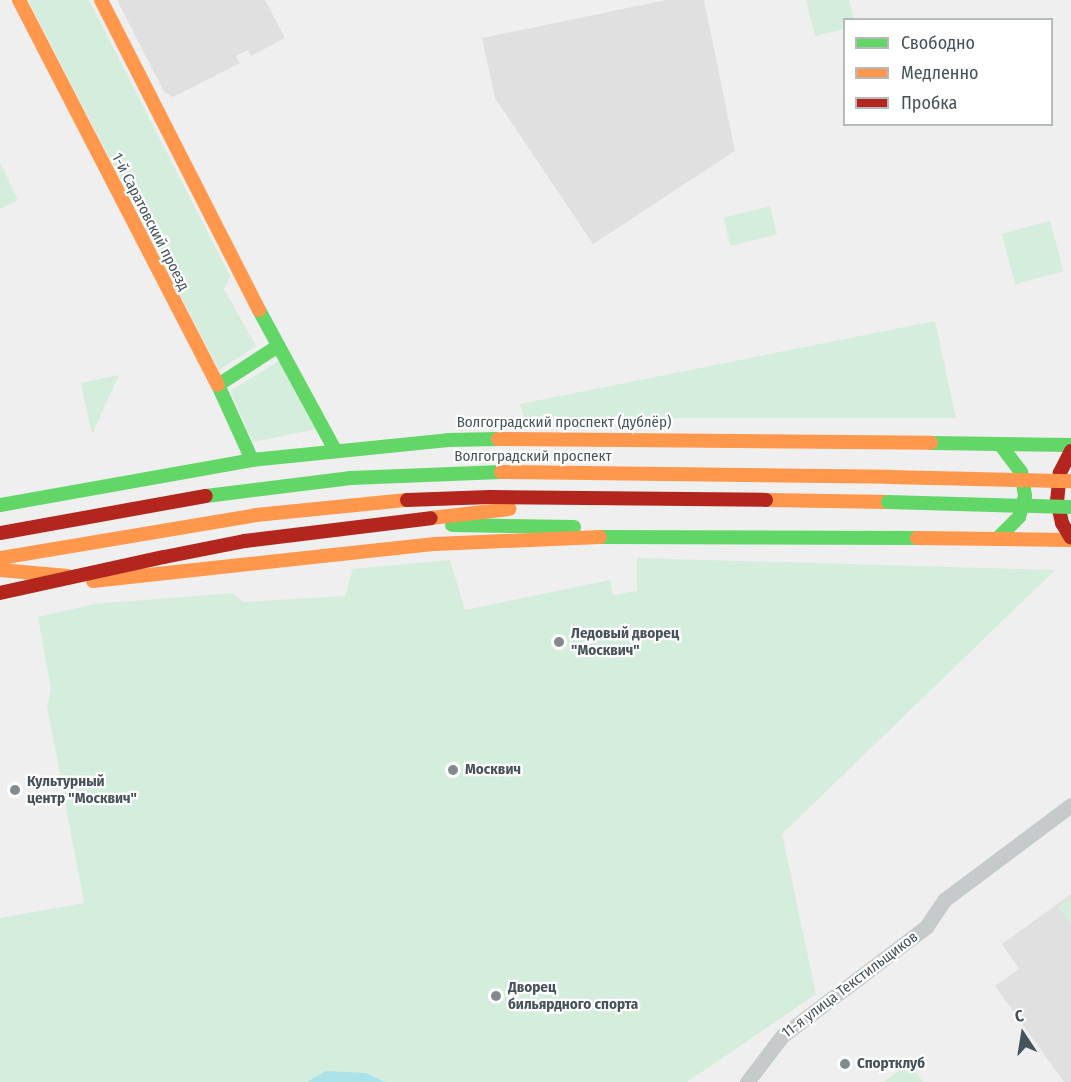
<!DOCTYPE html>
<meta charset="utf-8">
<style>
body{margin:0}
#map{position:relative;width:1071px;height:1082px;overflow:hidden;background:#efefef;font-family:"Fira Sans Condensed",sans-serif}
div>[style]{position:absolute}
[style*='--x']{left:calc(var(--x)*1px);top:calc(var(--y)*1px);width:calc(var(--w)*1px);rotate:calc(var(--a)*1deg)}
.education>*{inset:0;background:#e1e0e0}
.green>*{inset:0;background:#d4eddc;transform-origin:0 0}
.water>*{inset:0;background:#abe2e9}
.street>*{height:15px;margin:-7.5px;padding:0 7.5px;transform-origin:7.5px;border-radius:7.5px;background:#c6cacb}
.fast>*{height:14px;margin:-7px;padding:0 7px;transform-origin:7px;border-radius:7px;background:#63d668}
.slow>*{height:14px;margin:-7px;padding:0 7px;transform-origin:7px;border-radius:7px;background:#ff974d}
.jam>*{height:14px;margin:-7px;padding:0 7px;transform-origin:7px;border-radius:7px;background:#b3261e}
.fast-bridge>*{height:14px;margin:-7px;padding:0 7px;transform-origin:7px;border-radius:7px;background:#63d668}
.slow-bridge>*{height:14px;margin:-7px;padding:0 7px;transform-origin:7px;border-radius:7px;background:#ff974d}
.jam-bridge>*{height:14px;margin:-7px;padding:0 7px;transform-origin:7px;border-radius:7px;background:#b3261e}
.dots>*{width:16px;height:16px;translate:-50% -50%;box-sizing:border-box;border:3px solid #fff;border-radius:50%}
span{translate:-50% -50%;white-space:nowrap;text-align:center;line-height:1.15;-webkit-text-stroke:4.5px #fff;paint-order:stroke}
.street-label{font-size:15px;color:#47535a}
.poi-label{font-size:15px;color:#47535a;font-weight:700}
.left{translate:0 -50%;text-align:left}
.legend{position:absolute;left:843px;top:18px;width:210px;height:108px;box-sizing:border-box;background:#fff;border:2px solid #b5babd;margin:0;padding:8px 10px;list-style:none;font-size:18px;color:#47535a}
.legend li{display:flex;align-items:center;gap:12px;height:30px}
.legend b{width:30px;border:2px solid #b5babd}
.north{position:absolute;left:993px;top:1004px;width:60px;height:60px;-webkit-text-stroke:4px #fff;paint-order:stroke;rotate:348deg;font-size:16px;font-weight:700;line-height:24px;text-align:center;color:#47535a}
.north::after{content:'';display:block;margin:auto;width:21px;height:27px;background:#47535a;clip-path:polygon(50% 0,100% 100%,50% 72%,0 100%)}
</style>
<div id="map">
<div class="education">
<div style="clip-path:polygon(117px 0,265px 0,285px 38px,251px 56px,248px 50px,236px 56px,240px 63px,173px 97px,164px 92px)"></div>
<div style="clip-path:polygon(666px 0,704px 0,735px 151px,593px 244px,495px 98px,482px 38px)"></div>
<div style="clip-path:polygon(1071px 894px,1071px 1082px,1064px 1082px,995px 986px,1019px 969px,1002px 944px)"></div>
</div>
<div class="green">
<div style="clip-path:polygon(28px 0,89px 0,230px 276px,224px 289px,256px 346px,219px 370px)"></div>
<div style="clip-path:polygon(806px 0,849px 0,854px 19px,844px 20px,844px 29px,815px 36px)"></div>
<div style="clip-path:polygon(0 163px,18px 200px,0 209px)"></div>
<div style="left:770px;top:206px;width:29px;height:48px;rotate:76deg"></div>
<div style="left:1050px;top:221px;width:52px;height:50px;rotate:75deg"></div>
<div style="clip-path:polygon(935px 321px,956px 418px,524px 418px,520px 404px)"></div>
<div style="clip-path:polygon(279px 361px,317px 429px,253px 442px,230px 391px)"></div>
<div style="clip-path:polygon(119px 375px,92px 434px,81px 383px)"></div>
<div style="clip-path:polygon(637px 558px,1055px 570px,782px 834px,816px 994px,687px 1082px,0 1082px,0 918px,84px 903px,47px 706px,51px 689px,38px 617px,95px 604px,232px 593px,244px 602px,345px 596px,353px 569px,450px 560px,465px 610px,610px 580px,613px 595px,637px 591px)"></div>
<div style="clip-path:polygon(1071px 897px,1071px 924px,1058px 907px)"></div>
<div style="clip-path:polygon(909px 1062px,923px 1082px,884px 1082px)"></div>
</div>
<div class="water">
<div style="clip-path:polygon(326px 1071px,366px 1073px,385px 1082px,307px 1082px)"></div>
</div>
<div class="street">
<div style="--x:747;--y:1082;--w:58;--a:-52.7"></div>
<div style="--x:782;--y:1036;--w:181;--a:-37.1"></div>
<div style="--x:926;--y:927;--w:32;--a:-56"></div>
<div style="--x:944;--y:900;--w:159;--a:-36.8"></div>
</div>
<div class="fast">
<div style="--x:259;--y:310;--w:157;--a:61.5"></div>
<div style="--x:218;--y:385;--w:82;--a:65.6"></div>
<div style="--x:218;--y:385;--w:72;--a:-33"></div>
<div style="--x:931;--y:443;--w:140;--a:0.8"></div>
<div style="--x:206;--y:496;--w:146;--a:-7.1"></div>
<div style="--x:351;--y:478;--w:150;--a:-2.3"></div>
<div style="--x:0;--y:505;--w:256;--a:-10.1"></div>
<div style="--x:252;--y:460;--w:197;--a:-5.8"></div>
<div style="--x:448;--y:440;--w:50;--a:-1.1"></div>
<div style="--x:452;--y:525;--w:122;--a:0.9"></div>
<div style="--x:600;--y:537;--w:317;--a:0.2"></div>
<div style="--x:997;--y:539;--w:31;--a:-45"></div>
<div style="--x:1019;--y:517;--w:22;--a:-74"></div>
<div style="--x:1025;--y:496;--w:24;--a:-99"></div>
<div style="--x:1021;--y:472;--w:34;--a:-127"></div>
</div>
<div class="slow">
<div style="--x:19;--y:0;--w:433;--a:62.7"></div>
<div style="--x:101;--y:0;--w:348;--a:63"></div>
<div style="--x:498;--y:439;--w:433;--a:0.5"></div>
<div style="--x:501;--y:472;--w:388;--a:0.7"></div>
<div style="--x:766;--y:500;--w:122;--a:0.9"></div>
<div style="--x:431;--y:518;--w:79;--a:-6.6"></div>
<div style="--x:917;--y:538;--w:154;--a:0.7"></div>
<div style="--x:0;--y:558;--w:260;--a:-9.5"></div>
<div style="--x:256;--y:515;--w:152;--a:-5.7"></div>
<div style="--x:0;--y:570;--w:68;--a:5"></div>
<div style="--x:93;--y:581;--w:344;--a:-6.2"></div>
<div style="--x:435;--y:544;--w:165;--a:-2.4"></div>
</div>
<div class="jam">
<div style="--x:1071;--y:451;--w:25;--a:117"></div>
<div style="--x:1060;--y:473;--w:28;--a:96"></div>
<div style="--x:1057;--y:501;--w:23;--a:77"></div>
<div style="--x:1062;--y:523;--w:17;--a:59"></div>
<div style="--x:407;--y:500;--w:83;--a:-2.1"></div>
<div style="--x:490;--y:497;--w:276;--a:0.6"></div>
<div style="--x:0;--y:533;--w:209;--a:-10.2"></div>
<div style="--x:164;--y:557;--w:83;--a:-11.2"></div>
<div style="--x:245;--y:541;--w:187;--a:-7"></div>
</div>
<div class="fast-bridge">
<div style="--x:888;--y:502;--w:183;--a:1.6"></div>
</div>
<div class="slow-bridge">
<div style="--x:889;--y:477;--w:182;--a:1.3"></div>
</div>
<div class="jam-bridge">
<div style="--x:0;--y:593;--w:168;--a:-12.4"></div>
</div>
<div class="dots">
<div style="left:559px;top:642px;background:#828a8e"></div>
<div style="left:453px;top:770px;background:#828a8e"></div>
<div style="left:15px;top:790px;background:#828a8e"></div>
<div style="left:496px;top:996px;background:#828a8e"></div>
<div style="left:845px;top:1064px;background:#828a8e"></div>
</div>
<div class="street-label">
<span style="left:150px;top:222px;rotate:63deg">1-й Саратовский проезд</span>
<span style="left:564px;top:423px">Волгоградский проспект (дублёр)</span>
<span style="left:533px;top:457px">Волгоградский проспект</span>
<span style="left:850px;top:985px;rotate:-37deg">11-я улица Текстильщиков</span>
</div>
<div class="poi-label">
<span class="left" style="left:571px;top:642px">Ледовый дворец<br>"Москвич"</span>
<span class="left" style="left:465px;top:770px">Москвич</span>
<span class="left" style="left:27px;top:790px">Культурный<br>центр "Москвич"</span>
<span class="left" style="left:508px;top:996px">Дворец<br>бильярдного спорта</span>
<span class="left" style="left:857px;top:1064px">Спортклуб</span>
</div>
<ul class="legend">
<li><b style="height:8px;background:#63d668"></b>Свободно</li>
<li><b style="height:8px;background:#ff974d"></b>Медленно</li>
<li><b style="height:8px;background:#b3261e"></b>Пробка</li>
</ul>
<div class="north">С</div>
</div>
